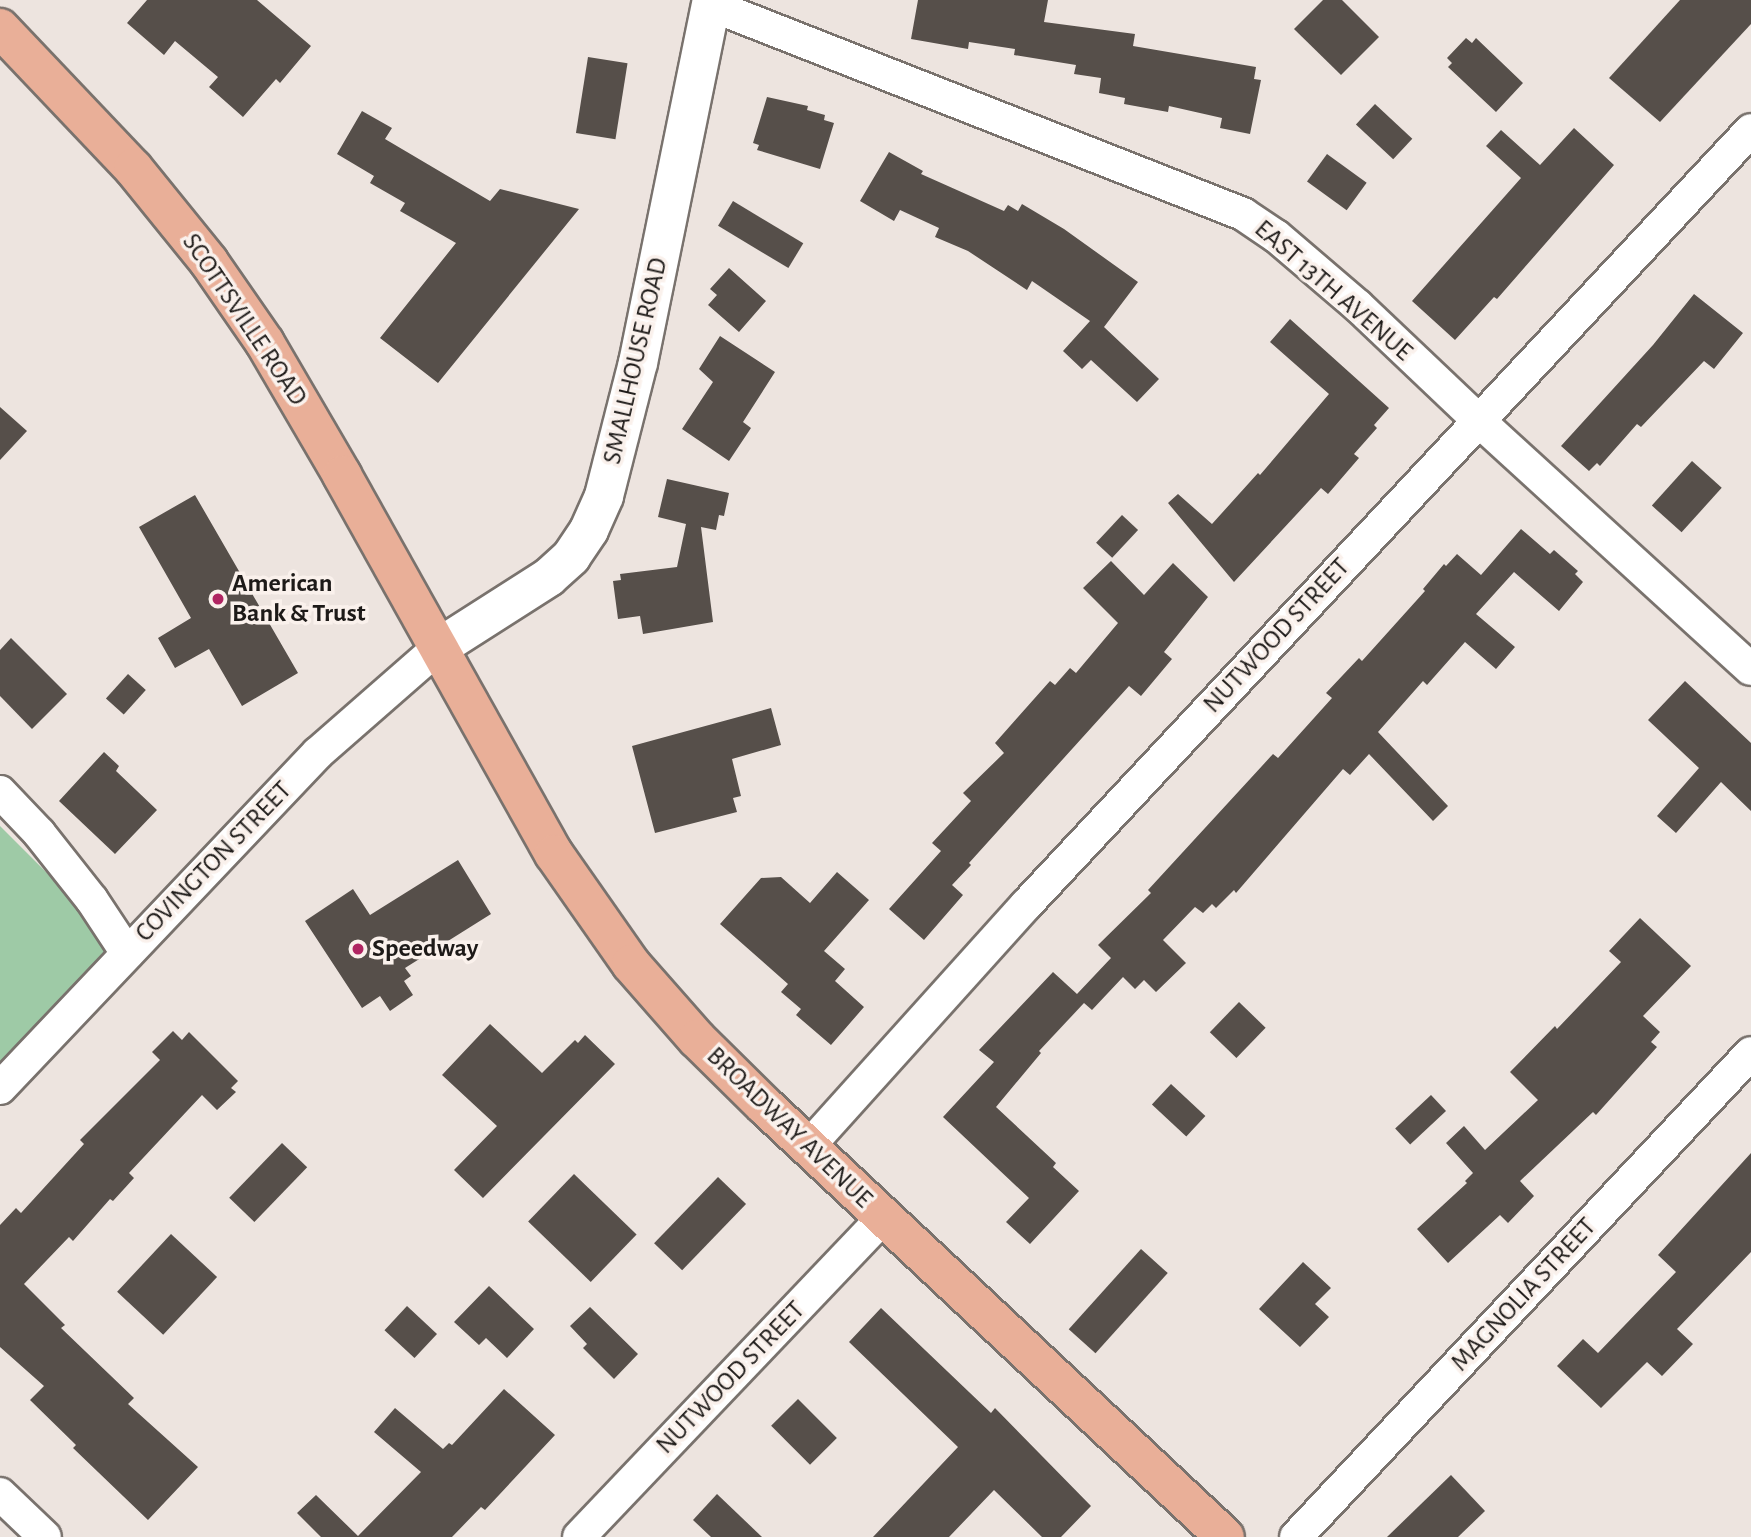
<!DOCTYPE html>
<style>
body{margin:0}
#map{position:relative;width:1751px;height:1537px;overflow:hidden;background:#ede4df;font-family:"Alegreya Sans",sans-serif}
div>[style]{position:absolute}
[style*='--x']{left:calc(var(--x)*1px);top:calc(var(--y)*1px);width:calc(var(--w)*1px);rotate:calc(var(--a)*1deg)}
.green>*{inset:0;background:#9ecaa6}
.building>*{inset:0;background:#564f4a;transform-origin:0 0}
.roads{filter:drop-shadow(2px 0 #79726d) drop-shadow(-2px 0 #79726d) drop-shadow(0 2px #79726d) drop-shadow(0 -2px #79726d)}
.minor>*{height:32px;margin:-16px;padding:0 16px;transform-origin:16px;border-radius:16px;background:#fff}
.tertiary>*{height:38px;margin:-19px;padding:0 19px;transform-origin:19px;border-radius:19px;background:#fff}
.primary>*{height:38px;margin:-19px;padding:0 19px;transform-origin:19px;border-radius:19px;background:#e9af98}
.dots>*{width:19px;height:19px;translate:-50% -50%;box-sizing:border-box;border:4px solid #faf1ec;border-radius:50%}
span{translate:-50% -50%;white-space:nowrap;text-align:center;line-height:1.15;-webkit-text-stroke:7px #faf1ec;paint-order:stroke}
.street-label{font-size:26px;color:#1d1a18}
.poi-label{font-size:26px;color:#1d1a18;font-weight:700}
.left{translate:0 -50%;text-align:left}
</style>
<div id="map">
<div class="green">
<div style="clip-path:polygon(0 826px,127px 953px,0 1087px)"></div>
</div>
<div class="building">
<div style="clip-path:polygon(147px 0,257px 0,311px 46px,280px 83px,276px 79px,243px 117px,209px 87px,218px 77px,175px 41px,164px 55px,127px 23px)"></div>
<div style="clip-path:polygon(918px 0,1048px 0,1044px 22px,1135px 34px,1133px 46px,1256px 67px,1254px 79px,1261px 80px,1250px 134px,1220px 128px,1222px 118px,1169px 106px,1168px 112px,1124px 104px,1125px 98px,1099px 93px,1101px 78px,1074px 74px,1076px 65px,1014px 55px,1015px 49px,969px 42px,968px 49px,911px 39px)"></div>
<div style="clip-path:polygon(1323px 0,1342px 0,1379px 37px,1341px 75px,1294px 29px)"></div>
<div style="clip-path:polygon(1680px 0,1751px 0,1751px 24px,1660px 122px,1609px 78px)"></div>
<div style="clip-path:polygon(1466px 38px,1472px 43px,1476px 38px,1523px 83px,1496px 112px,1448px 67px,1452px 63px,1447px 58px)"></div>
<div style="left:588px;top:57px;width:40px;height:77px;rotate:9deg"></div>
<div style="clip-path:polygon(767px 97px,808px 106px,807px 110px,825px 115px,824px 120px,834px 123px,820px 169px,757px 150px,759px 145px,753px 143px)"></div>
<div style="left:1375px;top:104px;width:51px;height:28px;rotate:43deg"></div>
<div style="clip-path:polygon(362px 111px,392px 128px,385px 139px,490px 201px,500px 189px,579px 209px,438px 383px,380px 338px,456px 243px,400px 211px,405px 203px,370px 183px,374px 176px,337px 154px)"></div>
<div style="clip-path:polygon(1574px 128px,1614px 165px,1497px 299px,1494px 297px,1455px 340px,1412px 301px,1521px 178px,1486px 146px,1501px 130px,1540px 165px)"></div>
<div style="clip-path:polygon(889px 152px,923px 171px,921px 174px,1004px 211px,1008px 205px,1018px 211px,1022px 204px,1064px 229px,1138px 282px,1104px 327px,1159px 379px,1137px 402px,1091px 360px,1082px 369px,1063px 351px,1090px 321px,1032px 281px,1027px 290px,968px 251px,935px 237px,939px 228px,900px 210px,894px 221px,860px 201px)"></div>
<div style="left:1327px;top:154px;width:49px;height:34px;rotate:36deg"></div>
<div style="left:733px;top:201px;width:82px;height:29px;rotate:31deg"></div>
<div style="clip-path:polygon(729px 268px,766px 301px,739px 332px,708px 305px,717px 295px,710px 289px)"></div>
<div style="clip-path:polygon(1694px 294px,1743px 333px,1714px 369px,1704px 361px,1641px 427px,1637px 424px,1600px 466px,1597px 463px,1589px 471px,1561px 446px,1653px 345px)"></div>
<div style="clip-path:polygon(1290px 319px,1389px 408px,1374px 425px,1377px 428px,1354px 454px,1359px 458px,1328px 494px,1321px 488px,1234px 582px,1168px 503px,1178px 494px,1212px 524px,1258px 473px,1260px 475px,1329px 394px,1270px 342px)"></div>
<div style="clip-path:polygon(720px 336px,775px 372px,743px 422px,751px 428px,729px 461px,682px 429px,713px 382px,699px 369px)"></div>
<div style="clip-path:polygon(0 407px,27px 431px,0 460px)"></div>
<div style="left:1692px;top:461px;width:40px;height:60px;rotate:42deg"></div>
<div style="clip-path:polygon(667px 479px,729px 493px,724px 516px,719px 515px,716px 530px,701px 527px,713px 622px,643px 634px,640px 616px,618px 619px,613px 581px,621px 580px,620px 574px,677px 567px,686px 524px,658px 517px)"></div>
<div style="clip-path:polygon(195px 495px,298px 673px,242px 706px,209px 649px,175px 668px,158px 638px,191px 618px,139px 527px)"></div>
<div style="left:1122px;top:515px;width:22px;height:38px;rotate:43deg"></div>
<div style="clip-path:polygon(1521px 529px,1550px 554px,1554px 550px,1578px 571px,1575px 574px,1583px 582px,1559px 611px,1514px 572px,1476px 614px,1515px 647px,1496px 669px,1465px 642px,1427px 685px,1423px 681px,1378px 732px,1448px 806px,1433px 821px,1369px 754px,1350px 775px,1343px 769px,1236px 893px,1234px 890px,1216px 908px,1212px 904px,1203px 913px,1195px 907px,1163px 940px,1186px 963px,1156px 992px,1144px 980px,1135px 989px,1123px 977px,1092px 1010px,1084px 1003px,1039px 1051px,1041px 1053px,996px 1107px,1056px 1163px,1053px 1167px,1079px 1191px,1030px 1244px,1006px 1222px,1029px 1198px,943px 1117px,994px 1062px,979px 1050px,1053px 972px,1077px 994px,1111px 958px,1098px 945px,1151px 893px,1148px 890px,1273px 754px,1278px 758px,1332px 698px,1326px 693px,1359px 658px,1362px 661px,1425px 591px,1423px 589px,1444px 564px,1446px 566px,1457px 554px,1481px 575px)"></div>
<div style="clip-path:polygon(1111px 561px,1144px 595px,1173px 563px,1208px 597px,1164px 652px,1172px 659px,1141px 696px,1129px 686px,969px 863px,971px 865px,952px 885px,963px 895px,924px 940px,889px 909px,941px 851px,932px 843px,971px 801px,963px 793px,1004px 753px,995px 743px,1050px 681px,1055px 685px,1070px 668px,1076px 673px,1118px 623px,1083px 588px)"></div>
<div style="clip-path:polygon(11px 638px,67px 694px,32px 729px,0 696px,0 650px)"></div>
<div style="left:128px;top:674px;width:24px;height:33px;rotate:42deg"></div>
<div style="clip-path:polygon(1685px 681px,1751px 743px,1751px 811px,1721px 782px,1676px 833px,1657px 816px,1699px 768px,1648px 720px)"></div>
<div style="clip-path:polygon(771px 708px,781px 745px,732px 759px,741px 796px,733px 798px,737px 812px,655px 833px,632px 746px)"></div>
<div style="clip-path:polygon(104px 752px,119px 766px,116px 771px,157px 810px,115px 854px,59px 801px)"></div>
<div style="clip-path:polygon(458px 860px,491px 914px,405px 968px,411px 976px,404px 981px,413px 995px,390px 1011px,380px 996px,362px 1008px,305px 921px,353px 889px,370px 915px)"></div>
<div style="clip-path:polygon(837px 872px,869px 900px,824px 951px,845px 969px,835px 981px,864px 1007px,831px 1045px,796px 1015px,801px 1009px,781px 992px,788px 984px,720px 924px,761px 878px,781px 877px,810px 903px)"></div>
<div style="clip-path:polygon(1640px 918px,1691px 966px,1643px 1016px,1660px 1032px,1651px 1042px,1657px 1047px,1596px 1115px,1593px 1112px,1520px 1181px,1534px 1196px,1508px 1223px,1500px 1215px,1448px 1263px,1417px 1229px,1467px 1183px,1465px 1181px,1473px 1173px,1446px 1143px,1464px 1126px,1485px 1150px,1538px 1100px,1510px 1072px,1555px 1026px,1557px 1029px,1621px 962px,1609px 951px)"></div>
<div style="left:1239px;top:1002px;width:37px;height:42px;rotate:44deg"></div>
<div style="clip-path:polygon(490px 1024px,542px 1073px,575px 1040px,578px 1043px,585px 1035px,615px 1064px,483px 1198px,454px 1170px,497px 1126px,442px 1075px)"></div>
<div style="clip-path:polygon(173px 1031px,182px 1040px,189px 1032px,238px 1081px,231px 1088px,236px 1092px,217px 1110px,202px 1095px,129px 1173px,134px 1178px,113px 1201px,110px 1199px,73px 1241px,69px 1237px,24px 1284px,65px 1325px,61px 1328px,134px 1398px,128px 1404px,198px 1467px,148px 1520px,73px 1448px,76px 1445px,30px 1400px,44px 1386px,0 1347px,0 1225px,16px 1208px,21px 1213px,84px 1144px,80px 1140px,160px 1060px,152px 1052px)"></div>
<div style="left:1171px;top:1084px;width:47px;height:28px;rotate:43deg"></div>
<div style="left:1431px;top:1095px;width:22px;height:49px;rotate:47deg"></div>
<div style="left:282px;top:1143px;width:35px;height:76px;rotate:44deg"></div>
<div style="clip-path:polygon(1751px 1153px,1751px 1252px,1677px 1329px,1693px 1344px,1662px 1376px,1647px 1362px,1601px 1408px,1557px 1366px,1583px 1339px,1598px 1353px,1676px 1272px,1658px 1255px)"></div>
<div style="left:574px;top:1174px;width:87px;height:66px;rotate:44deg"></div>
<div style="left:718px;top:1177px;width:39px;height:92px;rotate:44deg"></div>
<div style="left:171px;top:1234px;width:63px;height:79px;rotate:43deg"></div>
<div style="left:1141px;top:1249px;width:36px;height:108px;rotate:42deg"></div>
<div style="clip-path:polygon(1303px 1262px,1331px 1288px,1315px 1304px,1329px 1317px,1300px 1347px,1259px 1309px)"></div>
<div style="clip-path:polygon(489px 1286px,534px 1329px,507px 1358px,486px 1338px,479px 1345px,454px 1322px)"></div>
<div style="left:407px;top:1306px;width:41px;height:33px;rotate:43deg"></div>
<div style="clip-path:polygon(590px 1307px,638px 1354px,614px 1379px,583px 1348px,587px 1344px,570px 1326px)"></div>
<div style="clip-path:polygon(881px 1308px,991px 1413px,995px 1408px,1091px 1506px,1061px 1537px,1042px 1537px,994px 1490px,949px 1537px,873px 1537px,958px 1447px,849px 1342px)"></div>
<div style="clip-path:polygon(504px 1389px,555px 1435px,485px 1510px,481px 1507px,452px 1537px,321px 1537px,297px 1513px,316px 1495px,358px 1536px,421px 1472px,374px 1432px,395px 1408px,443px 1449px,449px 1443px,452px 1445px)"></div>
<div style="left:798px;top:1399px;width:55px;height:38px;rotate:45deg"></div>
<div style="clip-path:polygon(1451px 1475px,1485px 1511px,1458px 1537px,1387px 1537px)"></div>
<div style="clip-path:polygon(717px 1494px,762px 1537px,711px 1537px,693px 1520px)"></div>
</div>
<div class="roads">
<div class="minor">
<div style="--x:711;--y:5;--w:572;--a:21.45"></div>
<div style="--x:1243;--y:214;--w:40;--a:34"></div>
<div style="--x:1276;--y:236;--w:108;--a:40.5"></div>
<div style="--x:1358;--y:306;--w:166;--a:43.5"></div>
<div style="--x:1478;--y:420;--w:369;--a:42.4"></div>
<div style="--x:0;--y:792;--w:57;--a:46.4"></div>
<div style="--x:39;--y:833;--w:85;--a:51.7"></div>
<div style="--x:92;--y:900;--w:64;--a:56.6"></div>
<div style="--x:0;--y:1088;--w:462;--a:-46.5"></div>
<div style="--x:318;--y:753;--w:159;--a:-41.2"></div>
<div style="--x:808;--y:1147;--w:326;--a:-48"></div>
<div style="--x:1026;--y:905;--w:1061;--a:-46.91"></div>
<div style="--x:0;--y:1494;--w:62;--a:43.7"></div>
<div style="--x:579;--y:1537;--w:441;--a:-46.4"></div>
<div style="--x:1296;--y:1537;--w:664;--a:-46.77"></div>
</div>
<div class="tertiary">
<div style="--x:438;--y:648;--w:132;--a:-32.6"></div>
<div style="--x:549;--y:577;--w:30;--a:-42"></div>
<div style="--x:571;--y:557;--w:32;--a:-56"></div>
<div style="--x:589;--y:530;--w:37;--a:-66"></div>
<div style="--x:604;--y:496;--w:137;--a:-75.7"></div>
<div style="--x:638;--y:363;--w:370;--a:-78.5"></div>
</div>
<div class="primary">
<div style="--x:0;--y:28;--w:193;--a:46.5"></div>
<div style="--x:133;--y:168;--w:121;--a:51"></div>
<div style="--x:209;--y:262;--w:98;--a:55.3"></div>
<div style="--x:265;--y:343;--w:153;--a:59.7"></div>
<div style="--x:342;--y:475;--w:434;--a:60.8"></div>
<div style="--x:554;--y:854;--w:134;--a:55"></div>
<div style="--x:631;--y:964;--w:100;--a:48.7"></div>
<div style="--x:697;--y:1039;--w:95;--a:44.6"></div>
<div style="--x:765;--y:1106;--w:630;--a:43.14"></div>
</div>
</div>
<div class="dots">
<div style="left:218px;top:599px;background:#b02562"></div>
<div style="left:358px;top:949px;background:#b02562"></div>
</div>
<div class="street-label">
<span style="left:1333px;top:291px;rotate:41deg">EAST 13TH AVENUE</span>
<span style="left:244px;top:320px;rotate:56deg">SCOTTSVILLE ROAD</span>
<span style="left:636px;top:361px;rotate:-77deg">SMALLHOUSE ROAD</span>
<span style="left:1277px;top:636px;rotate:-47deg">NUTWOOD STREET</span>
<span style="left:214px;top:862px;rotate:-46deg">COVINGTON STREET</span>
<span style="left:789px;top:1128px;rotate:44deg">BROADWAY AVENUE</span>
<span style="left:1524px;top:1295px;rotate:-47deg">MAGNOLIA STREET</span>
<span style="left:731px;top:1378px;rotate:-46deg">NUTWOOD STREET</span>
</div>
<div class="poi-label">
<span class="left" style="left:232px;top:599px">American<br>Bank &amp; Trust</span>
<span class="left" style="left:372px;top:949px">Speedway</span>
</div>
</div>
